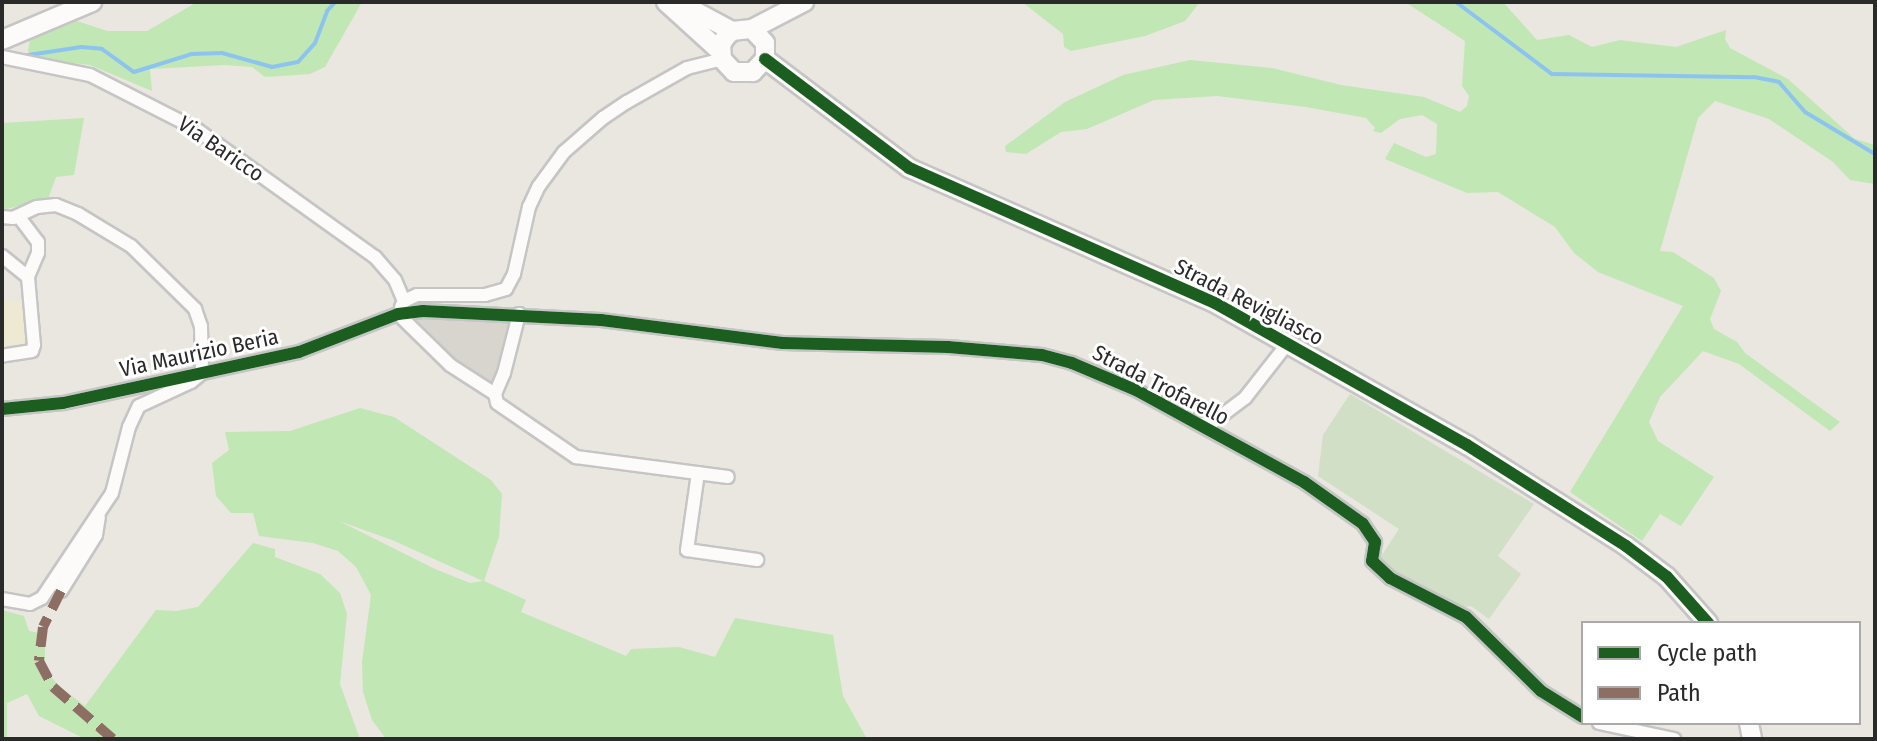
<!DOCTYPE html>
<style>
body{margin:0}
#map{position:relative;width:1877px;height:741px;overflow:hidden;background:#e9e7df;font-family:"Fira Sans Condensed",sans-serif}
div>[style]{position:absolute}
[style*='--x']{left:calc(var(--x)*1px);top:calc(var(--y)*1px);width:calc(var(--w)*1px);rotate:calc(var(--a)*1deg)}
.education>*{inset:0;background:#ede9d3}
.green>*{inset:0;background:#c1e7b5}
.cemetery>*{inset:0;background:#d0dfc6}
.plaza>*{inset:0;background:#d7d5ce}
.stream>*{height:4px;margin:-2px;padding:0 2px;transform-origin:2px;border-radius:2px;background:#8dc4ef}
.roads{filter:drop-shadow(2px 0 #c6c5c5) drop-shadow(-2px 0 #c6c5c5) drop-shadow(0 2px #c6c5c5) drop-shadow(0 -2px #c6c5c5)}
.street>*{height:12px;margin:-6px;padding:0 6px;transform-origin:6px;border-radius:6px;background:#fcfbfa}
.secondary>*{height:18px;margin:-9px;padding:0 9px;transform-origin:9px;border-radius:9px;background:#fcfbfa}
.quiet>*{height:10px;margin-top:-5px;transform-origin:0;background:repeating-linear-gradient(90deg,#8d6e63 0 20px,transparent 0 30px)}
.cycleway>*{height:12px;margin:-6px;padding:0 6px;transform-origin:6px;border-radius:6px;background:#1b5e20}
span{translate:-50% -50%;white-space:nowrap;text-align:center;line-height:1.15;-webkit-text-stroke:6px #fff;paint-order:stroke}
.street-label{font-size:22px;color:#2a2a2a}
.frame{position:absolute;inset:0;border:4px solid #2a2a2a;pointer-events:none}
.legend{position:absolute;left:1581px;top:621px;width:280px;height:104px;box-sizing:border-box;background:#fff;border:2px solid #aaa;margin:0;padding:10px 14px;list-style:none;font-size:24px;color:#2a2a2a}
.legend li{display:flex;align-items:center;gap:16px;height:40px}
.legend b{width:40px;border:2px solid #aaa}
</style>
<div id="map">
<div class="education">
<div style="clip-path:polygon(2px 300px,29px 303px,32px 346px,2px 353px)"></div>
</div>
<div class="green">
<div style="clip-path:polygon(197px 2px,362px 2px,325px 67px,310px 74px,265px 77px,252px 67px,225px 65px,150px 69px,152px 91px,90px 65px,34px 59px,28px 51px,30px 40px,77px 21px,107px 31px,147px 31px)"></div>
<div style="clip-path:polygon(1022px 2px,1200px 2px,1185px 21px,1145px 36px,1071px 51px,1064px 47px,1063px 34px)"></div>
<div style="clip-path:polygon(1405px 2px,1503px 2px,1537px 40px,1569px 35px,1592px 47px,1620px 40px,1676px 47px,1726px 30px,1725px 39px,1730px 48px,1788px 79px,1855px 139px,1875px 145px,1875px 184px,1850px 180px,1833px 162px,1769px 119px,1715px 101px,1698px 118px,1660px 251px,1673px 252px,1714px 278px,1721px 291px,1710px 319px,1714px 329px,1737px 342px,1745px 353px,1840px 422px,1830px 431px,1739px 364px,1703px 351px,1660px 397px,1649px 422px,1658px 441px,1714px 477px,1681px 526px,1660px 514px,1642px 541px,1570px 492px,1683px 306px,1598px 272px,1574px 253px,1555px 227px,1498px 192px,1467px 193px,1385px 159px,1394px 143px,1426px 157px,1436px 154px,1437px 124px,1422px 115px,1400px 119px,1381px 133px,1373px 131px,1375px 128px,1366px 118px,1306px 107px,1217px 96px,1154px 100px,1087px 129px,1061px 132px,1026px 154px,1006px 152px,1005px 146px,1065px 102px,1123px 75px,1190px 60px,1272px 68px,1341px 85px,1424px 97px,1460px 112px,1467px 106px,1469px 96px,1462px 86px,1465px 41px)"></div>
<div style="clip-path:polygon(84px 118px,74px 175px,56px 177px,48px 199px,2px 210px,2px 123px)"></div>
<div style="clip-path:polygon(evenodd,360px 408px,394px 417px,491px 480px,502px 494px,499px 537px,484px 581px,526px 600px,521px 612px,626px 656px,631px 649px,679px 647px,715px 657px,735px 618px,833px 635px,843px 696px,867px 739px,386px 739px,372px 720px,363px 692px,362px 662px,371px 595px,356px 567px,338px 551px,313px 543px,259px 536px,253px 513px,231px 513px,216px 496px,212px 463px,229px 450px,225px 432px,290px 431px,360px 408px,339px 521px,392px 540px,483px 581px,470px 583px,435px 569px,339px 521px)"></div>
<div style="clip-path:polygon(253px 543px,275px 549px,275px 557px,320px 574px,340px 593px,347px 614px,340px 684px,360px 739px,85px 739px,39px 716px,27px 694px,7px 703px,7px 739px,2px 739px,2px 610px,24px 616px,29px 631px,45px 634px,45px 670px,60px 687px,85px 706px,156px 610px,176px 611px,198px 607px)"></div>
</div>
<div class="cemetery">
<div style="clip-path:polygon(1350px 394px,1534px 504px,1498px 556px,1521px 574px,1489px 619px,1471px 606px,1465px 607px,1395px 576px,1378px 561px,1399px 529px,1318px 476px,1323px 435px)"></div>
</div>
<div class="plaza">
<div style="clip-path:polygon(398px 314px,519px 314px,495px 394px,450px 365px)"></div>
</div>
<div class="stream">
<div style="--x:1456;--y:2;--w:120;--a:36.9"></div>
<div style="--x:1552;--y:74;--w:202;--a:0.9"></div>
<div style="--x:1754;--y:77;--w:25;--a:11"></div>
<div style="--x:1779;--y:82;--w:40;--a:49"></div>
<div style="--x:1805;--y:112;--w:82;--a:31"></div>
<div style="--x:22;--y:56;--w:60;--a:-8.7"></div>
<div style="--x:81;--y:47;--w:21;--a:5"></div>
<div style="--x:102;--y:49;--w:39;--a:36"></div>
<div style="--x:134;--y:72;--w:61;--a:-17.2"></div>
<div style="--x:192;--y:54;--w:30;--a:-2"></div>
<div style="--x:222;--y:53;--w:52;--a:15.6"></div>
<div style="--x:272;--y:67;--w:26;--a:-11"></div>
<div style="--x:298;--y:62;--w:25;--a:-48"></div>
<div style="--x:315;--y:43;--w:34;--a:-69"></div>
<div style="--x:327;--y:11;--w:12;--a:-48"></div>
</div>
<div class="roads">
<div class="street">
<div style="--x:2;--y:57;--w:90;--a:11.6"></div>
<div style="--x:90;--y:75;--w:119;--a:27"></div>
<div style="--x:196;--y:129;--w:220;--a:35.6"></div>
<div style="--x:375;--y:257;--w:30;--a:49"></div>
<div style="--x:395;--y:280;--w:23;--a:67"></div>
<div style="--x:2;--y:217;--w:11;--a:5"></div>
<div style="--x:13;--y:218;--w:26;--a:-25"></div>
<div style="--x:37;--y:207;--w:19;--a:-6"></div>
<div style="--x:56;--y:205;--w:24;--a:22"></div>
<div style="--x:78;--y:214;--w:62;--a:31.1"></div>
<div style="--x:131;--y:246;--w:90;--a:44.5"></div>
<div style="--x:195;--y:309;--w:18;--a:71"></div>
<div style="--x:201;--y:326;--w:47;--a:88.8"></div>
<div style="--x:19;--y:217;--w:31;--a:53"></div>
<div style="--x:38;--y:242;--w:11;--a:90"></div>
<div style="--x:38;--y:253;--w:26;--a:113"></div>
<div style="--x:2;--y:256;--w:33;--a:39"></div>
<div style="--x:28;--y:277;--w:68;--a:85"></div>
<div style="--x:34;--y:345;--w:6;--a:108"></div>
<div style="--x:32;--y:351;--w:30;--a:171"></div>
<div style="--x:401;--y:307;--w:7;--a:-63"></div>
<div style="--x:404;--y:301;--w:14;--a:-25"></div>
<div style="--x:417;--y:295;--w:68;--a:0"></div>
<div style="--x:485;--y:295;--w:22;--a:-16"></div>
<div style="--x:506;--y:289;--w:17;--a:-62"></div>
<div style="--x:514;--y:274;--w:69;--a:-77.4"></div>
<div style="--x:529;--y:207;--w:23;--a:-65"></div>
<div style="--x:539;--y:186;--w:42;--a:-53.7"></div>
<div style="--x:564;--y:152;--w:52;--a:-41.1"></div>
<div style="--x:603;--y:118;--w:29;--a:-34"></div>
<div style="--x:627;--y:102;--w:69;--a:-29.5"></div>
<div style="--x:687;--y:68;--w:36;--a:-14"></div>
<div style="--x:398;--y:314;--w:73;--a:44.4"></div>
<div style="--x:450;--y:365;--w:54;--a:32.8"></div>
<div style="--x:495;--y:394;--w:23;--a:-67"></div>
<div style="--x:504;--y:373;--w:61;--a:-75.7"></div>
<div style="--x:495;--y:394;--w:9;--a:77"></div>
<div style="--x:497;--y:403;--w:96;--a:34.4"></div>
<div style="--x:576;--y:457;--w:153;--a:7.5"></div>
<div style="--x:2;--y:409;--w:61;--a:-5.6"></div>
<div style="--x:63;--y:403;--w:241;--a:-12.2"></div>
<div style="--x:299;--y:352;--w:106;--a:-21"></div>
<div style="--x:398;--y:314;--w:25;--a:-7"></div>
<div style="--x:423;--y:311;--w:178;--a:2.9"></div>
<div style="--x:601;--y:320;--w:183;--a:7.2"></div>
<div style="--x:783;--y:343;--w:165;--a:1.4"></div>
<div style="--x:948;--y:347;--w:94;--a:4.9"></div>
<div style="--x:1042;--y:355;--w:31;--a:15"></div>
<div style="--x:1072;--y:363;--w:69;--a:22.9"></div>
<div style="--x:1136;--y:390;--w:192;--a:28.7"></div>
<div style="--x:1304;--y:482;--w:72;--a:35.4"></div>
<div style="--x:1363;--y:524;--w:22;--a:56"></div>
<div style="--x:1375;--y:542;--w:19;--a:99"></div>
<div style="--x:1372;--y:561;--w:25;--a:43"></div>
<div style="--x:1390;--y:578;--w:85;--a:27.2"></div>
<div style="--x:1466;--y:617;--w:105;--a:44.6"></div>
<div style="--x:1541;--y:691;--w:49;--a:31.8"></div>
<div style="--x:1201;--y:424;--w:12;--a:-9"></div>
<div style="--x:1213;--y:422;--w:40;--a:-37"></div>
<div style="--x:1245;--y:398;--w:70;--a:-52"></div>
<div style="--x:698;--y:473;--w:78;--a:98.1"></div>
<div style="--x:687;--y:550;--w:71;--a:8.1"></div>
<div style="--x:61;--y:591;--w:66;--a:-58"></div>
<div style="--x:96;--y:535;--w:18;--a:-81"></div>
<div style="--x:2;--y:599;--w:28;--a:10"></div>
<div style="--x:30;--y:604;--w:13;--a:-27"></div>
<div style="--x:42;--y:598;--w:126;--a:-56.3"></div>
<div style="--x:112;--y:493;--w:68;--a:-75.6"></div>
<div style="--x:129;--y:427;--w:23;--a:-65"></div>
<div style="--x:139;--y:406;--w:57;--a:-24.8"></div>
<div style="--x:191;--y:382;--w:14;--a:-39"></div>
<div style="--x:1599;--y:723;--w:77;--a:12"></div>
</div>
<div class="secondary">
<div style="--x:666;--y:2;--w:74;--a:42.3"></div>
<div style="--x:678;--y:2;--w:61;--a:28.2"></div>
<div style="--x:752;--y:29;--w:19;--a:47"></div>
<div style="--x:765;--y:43;--w:16;--a:90"></div>
<div style="--x:765;--y:59;--w:18;--a:133"></div>
<div style="--x:753;--y:72;--w:19;--a:180"></div>
<div style="--x:734;--y:72;--w:18;--a:-133"></div>
<div style="--x:722;--y:59;--w:14;--a:-94"></div>
<div style="--x:721;--y:45;--w:8;--a:-60"></div>
<div style="--x:725;--y:38;--w:10;--a:-45"></div>
<div style="--x:732;--y:31;--w:20;--a:-6"></div>
<div style="--x:752;--y:29;--w:59;--a:-27.4"></div>
<div style="--x:2;--y:40;--w:98;--a:-22.9"></div>
<div style="--x:765;--y:59;--w:181;--a:37.1"></div>
<div style="--x:909;--y:168;--w:334;--a:23.8"></div>
<div style="--x:1215;--y:303;--w:289;--a:29.4"></div>
<div style="--x:1467;--y:445;--w:188;--a:32.4"></div>
<div style="--x:1626;--y:546;--w:51;--a:37.1"></div>
<div style="--x:1667;--y:577;--w:62;--a:48.3"></div>
<div style="--x:1749;--y:723;--w:16;--a:79"></div>
</div>
</div>
<div class="quiet">
<div style="--x:61;--y:591;--w:40;--a:116.6"></div>
<div style="--x:43;--y:627;--w:34;--a:97"></div>
<div style="--x:39;--y:661;--w:30;--a:62"></div>
<div style="--x:53;--y:687;--w:79;--a:40.9"></div>
</div>
<div class="cycleway">
<div style="--x:765;--y:59;--w:181;--a:37.1"></div>
<div style="--x:909;--y:168;--w:334;--a:23.8"></div>
<div style="--x:1215;--y:303;--w:289;--a:29.4"></div>
<div style="--x:1467;--y:445;--w:188;--a:32.4"></div>
<div style="--x:1626;--y:546;--w:51;--a:37.1"></div>
<div style="--x:1667;--y:577;--w:62;--a:48.3"></div>
<div style="--x:2;--y:409;--w:61;--a:-5.6"></div>
<div style="--x:63;--y:403;--w:241;--a:-12.2"></div>
<div style="--x:299;--y:352;--w:106;--a:-21"></div>
<div style="--x:398;--y:314;--w:25;--a:-7"></div>
<div style="--x:423;--y:311;--w:178;--a:2.9"></div>
<div style="--x:601;--y:320;--w:183;--a:7.2"></div>
<div style="--x:783;--y:343;--w:165;--a:1.4"></div>
<div style="--x:948;--y:347;--w:94;--a:4.9"></div>
<div style="--x:1042;--y:355;--w:31;--a:15"></div>
<div style="--x:1072;--y:363;--w:69;--a:22.9"></div>
<div style="--x:1136;--y:390;--w:192;--a:28.7"></div>
<div style="--x:1304;--y:482;--w:72;--a:35.4"></div>
<div style="--x:1363;--y:524;--w:22;--a:56"></div>
<div style="--x:1375;--y:542;--w:19;--a:99"></div>
<div style="--x:1372;--y:561;--w:25;--a:43"></div>
<div style="--x:1390;--y:578;--w:85;--a:27.2"></div>
<div style="--x:1466;--y:617;--w:105;--a:44.6"></div>
<div style="--x:1541;--y:691;--w:49;--a:31.8"></div>
</div>
<div class="street-label">
<span style="left:221px;top:149px;rotate:34deg">Via Baricco</span>
<span style="left:1249px;top:302px;rotate:27deg">Strada Revigliasco</span>
<span style="left:199px;top:353px;rotate:-12deg">Via Maurizio Beria</span>
<span style="left:1161px;top:385px;rotate:27deg">Strada Trofarello</span>
</div>
<div class="frame"></div>
<ul class="legend">
<li><b style="height:10px;background:#1b5e20"></b>Cycle path</li>
<li><b style="height:10px;background:#8d6e63"></b>Path</li>
</ul>
</div>
